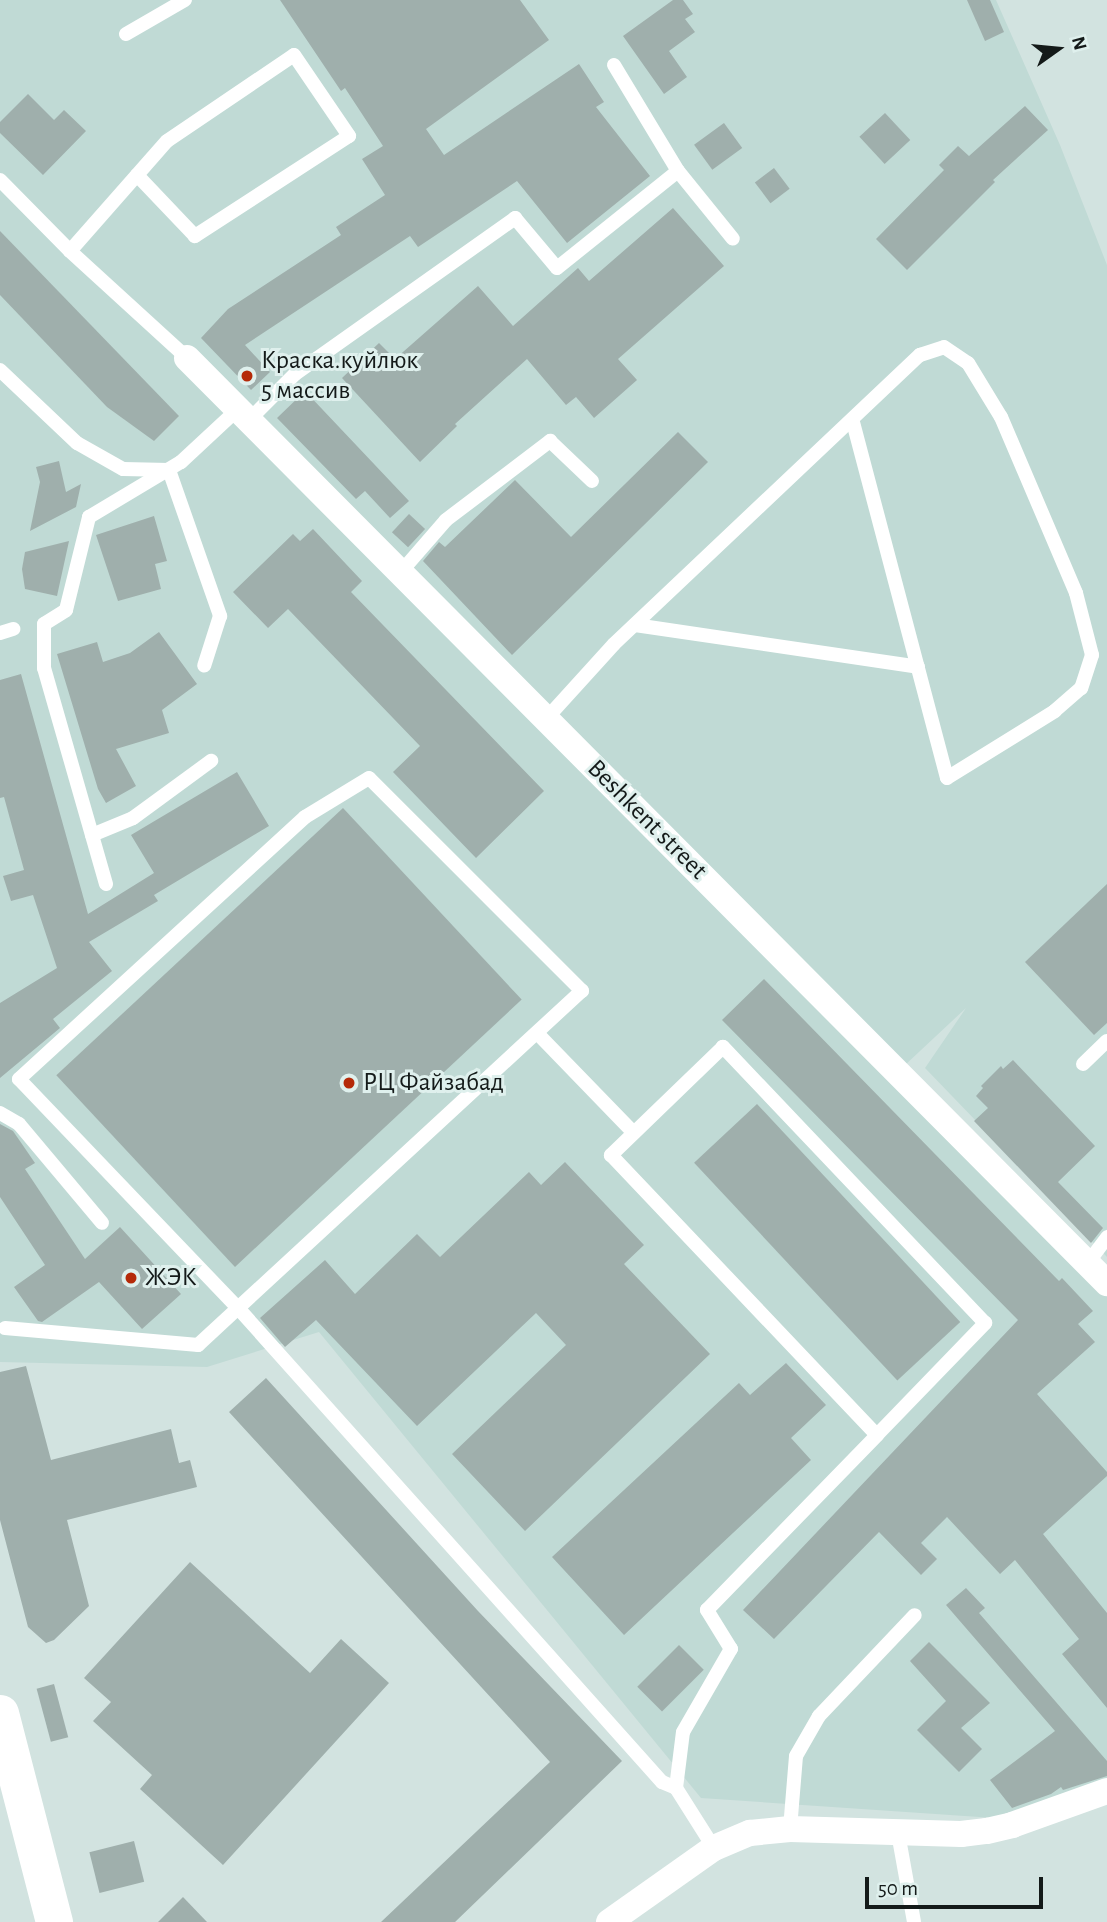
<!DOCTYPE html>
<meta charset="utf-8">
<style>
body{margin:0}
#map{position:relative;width:1107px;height:1922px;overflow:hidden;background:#d2e3e0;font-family:"Alegreya Sans",sans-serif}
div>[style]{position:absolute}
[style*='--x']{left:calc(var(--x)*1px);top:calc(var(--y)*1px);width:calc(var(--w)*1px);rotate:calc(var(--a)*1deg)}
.built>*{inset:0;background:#c0dad5}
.building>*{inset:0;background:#9fafac;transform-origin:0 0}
.lane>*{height:14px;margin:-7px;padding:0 7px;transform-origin:7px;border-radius:7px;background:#fff}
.street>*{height:26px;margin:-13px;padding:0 13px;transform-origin:13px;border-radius:13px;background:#fff}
.secondary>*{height:37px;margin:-18.5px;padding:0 18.5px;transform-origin:18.5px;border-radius:18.5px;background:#fff}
.dots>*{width:19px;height:19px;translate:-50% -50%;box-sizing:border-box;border:4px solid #dff0ed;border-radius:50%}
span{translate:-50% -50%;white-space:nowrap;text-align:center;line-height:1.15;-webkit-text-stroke:6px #dff0ed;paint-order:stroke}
.poi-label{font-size:26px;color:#141a19}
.left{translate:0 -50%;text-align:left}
.street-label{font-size:26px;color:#141a19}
.north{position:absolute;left:1023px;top:14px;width:70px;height:70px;-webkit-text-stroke:5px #dff0ed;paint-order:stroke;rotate:75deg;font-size:19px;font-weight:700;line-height:28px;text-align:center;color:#141a19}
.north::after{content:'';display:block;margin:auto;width:24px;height:32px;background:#141a19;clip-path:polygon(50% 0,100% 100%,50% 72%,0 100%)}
.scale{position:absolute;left:865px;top:1877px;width:178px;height:32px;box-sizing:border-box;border:4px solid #141a19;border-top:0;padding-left:9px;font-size:21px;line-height:24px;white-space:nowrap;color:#141a19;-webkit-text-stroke:5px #dff0ed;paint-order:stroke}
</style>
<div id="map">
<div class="built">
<div style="clip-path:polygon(0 0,996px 0,1060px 145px,1107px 265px,1107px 1257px,925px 1068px,966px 1008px,904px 1066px,1107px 1274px,1107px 1780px,1009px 1819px,701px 1798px,319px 1332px,207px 1367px,0 1362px)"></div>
</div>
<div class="building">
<div style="clip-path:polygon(280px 0,520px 0,549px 40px,426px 129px,444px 155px,579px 64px,604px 102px,596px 107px,650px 176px,567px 243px,517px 181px,418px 247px,410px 236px,245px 345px,270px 372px,251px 390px,201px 338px,228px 309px,341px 235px,336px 227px,385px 195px,362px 159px,383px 146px,345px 88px,341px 91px)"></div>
<div style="clip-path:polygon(673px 0,683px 0,693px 14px,685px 19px,695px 32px,669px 51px,687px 77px,664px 94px,623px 36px)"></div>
<div style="clip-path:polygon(967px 0,990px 0,1004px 32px,985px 41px)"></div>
<div style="clip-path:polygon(28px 94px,54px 120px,64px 110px,86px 131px,43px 175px,0 133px,0 122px)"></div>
<div style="clip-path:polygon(1025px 106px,1048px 130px,993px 180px,995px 182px,907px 270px,876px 239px,944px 170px,939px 165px,958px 146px,969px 156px)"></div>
<div style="left:885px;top:113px;width:37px;height:35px;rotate:47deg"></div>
<div style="left:724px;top:123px;width:31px;height:37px;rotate:54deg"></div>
<div style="left:774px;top:168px;width:26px;height:24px;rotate:53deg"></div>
<div style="clip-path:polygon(673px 208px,724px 266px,618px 359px,637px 380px,594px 418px,576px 397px,566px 405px,527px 359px,455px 424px,457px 426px,420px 462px,342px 378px,379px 343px,395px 359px,478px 286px,513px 326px,578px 268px,589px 281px)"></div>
<div style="clip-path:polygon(0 231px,179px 416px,154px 441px,107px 407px,0 295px)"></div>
<div style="clip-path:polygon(305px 391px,409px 501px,390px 518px,365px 491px,356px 499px,277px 418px)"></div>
<div style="clip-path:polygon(678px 432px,708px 462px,512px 655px,423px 561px,439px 542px,445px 547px,515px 480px,571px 537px)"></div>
<div style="clip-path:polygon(59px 461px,66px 492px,81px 484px,76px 507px,30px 531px,40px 482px,36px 467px)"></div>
<div style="left:409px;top:514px;width:22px;height:25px;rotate:43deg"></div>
<div style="clip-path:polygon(154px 516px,167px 561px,155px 564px,161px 589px,118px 601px,96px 535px)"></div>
<div style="clip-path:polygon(313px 529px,362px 581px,351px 592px,544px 791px,476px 858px,393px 772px,420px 746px,288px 609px,268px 628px,233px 592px,293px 534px,300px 541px)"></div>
<div style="clip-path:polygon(69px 541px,57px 596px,25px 589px,22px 569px,25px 552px)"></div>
<div style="clip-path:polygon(159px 632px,197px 684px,162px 710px,169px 733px,116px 749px,136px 786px,106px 803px,98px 789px,57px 654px,97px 642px,103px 662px,130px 653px)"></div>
<div style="clip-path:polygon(21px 674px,88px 914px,154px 873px,131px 835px,237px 772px,269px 826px,154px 895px,158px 901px,89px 942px,112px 971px,53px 1019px,60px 1028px,0 1078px,0 1003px,57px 968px,33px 895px,11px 901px,3px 876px,24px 870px,4px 797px,0 798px,0 680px)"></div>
<div style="left:343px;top:808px;width:262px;height:392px;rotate:47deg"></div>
<div style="clip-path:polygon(1107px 884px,1107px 1023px,1094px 1035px,1025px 962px)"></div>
<div style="clip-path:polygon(764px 979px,1059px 1281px,1062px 1278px,1093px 1311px,1078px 1324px,1095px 1342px,1037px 1394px,1107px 1472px,1107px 1476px,1043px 1534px,1107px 1613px,1107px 1708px,1062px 1654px,1079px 1639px,1015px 1560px,1000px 1574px,947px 1517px,921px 1543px,937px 1559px,921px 1575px,879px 1532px,774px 1639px,743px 1610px,1018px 1320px,722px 1020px)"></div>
<div style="clip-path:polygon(1013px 1060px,1095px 1146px,1058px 1182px,1103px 1228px,1091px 1243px,974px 1121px,988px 1108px,976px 1096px,983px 1088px,981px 1086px,1001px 1066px,1003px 1069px)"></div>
<div style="left:757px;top:1104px;width:298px;height:86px;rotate:47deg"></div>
<div style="clip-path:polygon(0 1124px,13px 1131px,35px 1163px,25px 1169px,85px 1259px,120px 1227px,181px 1294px,142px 1329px,99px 1282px,42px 1322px,38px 1321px,14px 1287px,45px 1265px,0 1197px)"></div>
<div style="clip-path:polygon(565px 1162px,644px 1245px,624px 1264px,710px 1354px,525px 1531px,452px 1454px,566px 1345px,536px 1313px,417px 1426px,316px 1320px,285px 1347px,260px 1318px,325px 1260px,355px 1294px,417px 1234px,440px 1257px,529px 1172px,541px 1185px)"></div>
<div style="clip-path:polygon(786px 1363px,826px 1405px,791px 1438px,811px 1460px,624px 1635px,552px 1557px,739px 1383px,750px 1395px)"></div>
<div style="clip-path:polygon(26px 1366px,51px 1460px,171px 1429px,179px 1463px,190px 1460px,197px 1487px,67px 1520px,89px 1606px,54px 1640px,46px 1643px,28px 1627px,0 1520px,0 1372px)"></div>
<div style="clip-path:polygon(266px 1378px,478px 1611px,622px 1761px,455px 1922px,381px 1922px,550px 1762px,229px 1412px)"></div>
<div style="clip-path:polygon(190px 1562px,310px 1673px,341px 1639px,389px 1683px,223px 1865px,140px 1789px,152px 1775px,93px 1721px,111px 1702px,84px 1678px)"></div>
<div style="clip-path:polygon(966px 1588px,985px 1608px,979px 1613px,1107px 1761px,1107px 1776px,1063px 1790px,1061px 1787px,1051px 1794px,1012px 1808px,990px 1780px,1055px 1731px,946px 1605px)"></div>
<div style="clip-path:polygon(929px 1642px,990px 1703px,961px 1728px,982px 1749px,959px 1772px,917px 1730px,946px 1701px,910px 1661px)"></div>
<div style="left:679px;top:1645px;width:35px;height:59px;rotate:45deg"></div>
<div style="left:54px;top:1684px;width:55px;height:18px;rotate:75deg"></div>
<div style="left:134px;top:1841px;width:42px;height:46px;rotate:76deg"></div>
<div style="clip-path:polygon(183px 1897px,207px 1922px,158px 1922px)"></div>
</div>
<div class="lane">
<div style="--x:126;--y:34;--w:68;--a:-30"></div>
<div style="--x:614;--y:65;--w:124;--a:58.9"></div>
<div style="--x:678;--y:171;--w:87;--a:51"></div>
<div style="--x:0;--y:180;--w:100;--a:45.4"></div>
<div style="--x:70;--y:251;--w:159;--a:42.4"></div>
<div style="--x:70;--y:251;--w:101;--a:-48.6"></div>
<div style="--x:137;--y:175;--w:45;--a:-48.6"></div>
<div style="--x:167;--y:141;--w:153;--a:-34.1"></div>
<div style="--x:294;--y:55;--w:98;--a:55.8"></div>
<div style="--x:349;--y:136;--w:184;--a:147"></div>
<div style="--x:195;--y:236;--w:84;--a:-133.6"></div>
<div style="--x:0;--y:370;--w:106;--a:43.5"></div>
<div style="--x:77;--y:443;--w:53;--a:29.5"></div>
<div style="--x:123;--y:469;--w:46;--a:1.2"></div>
<div style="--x:169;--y:470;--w:155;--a:70.7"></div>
<div style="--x:220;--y:616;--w:52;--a:107.7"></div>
<div style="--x:249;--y:420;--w:65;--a:-45"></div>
<div style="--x:295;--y:374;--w:270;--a:-35.3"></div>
<div style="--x:515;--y:218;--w:65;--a:50"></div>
<div style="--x:557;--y:268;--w:155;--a:-38.7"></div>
<div style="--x:400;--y:573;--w:70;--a:-49"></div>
<div style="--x:446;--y:520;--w:131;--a:-37.2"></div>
<div style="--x:550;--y:441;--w:58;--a:43.6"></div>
<div style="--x:635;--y:625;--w:286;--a:8.4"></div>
<div style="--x:0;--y:633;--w:14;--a:-17"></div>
<div style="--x:546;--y:719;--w:101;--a:-47.8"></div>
<div style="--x:614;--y:644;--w:421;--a:-43.4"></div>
<div style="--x:920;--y:355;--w:25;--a:-18"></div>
<div style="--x:944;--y:347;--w:29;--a:34"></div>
<div style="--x:968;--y:363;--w:63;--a:58.6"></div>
<div style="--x:1001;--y:417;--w:191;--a:66.9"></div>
<div style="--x:1076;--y:593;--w:64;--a:75.5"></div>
<div style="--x:1092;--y:655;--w:35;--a:108"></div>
<div style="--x:1081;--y:688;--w:35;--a:139"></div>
<div style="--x:1055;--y:711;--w:127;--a:148.2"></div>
<div style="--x:947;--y:778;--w:371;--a:-104.8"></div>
<div style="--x:92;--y:835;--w:44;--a:-22.5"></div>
<div style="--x:133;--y:818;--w:97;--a:-36.2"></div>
<div style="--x:106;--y:884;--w:225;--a:-106"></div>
<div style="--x:44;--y:668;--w:44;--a:-90"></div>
<div style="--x:44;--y:624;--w:26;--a:-32"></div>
<div style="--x:66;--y:610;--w:96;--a:-76.1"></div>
<div style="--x:89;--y:517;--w:107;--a:-30.9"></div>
<div style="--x:181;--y:462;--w:78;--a:-42.9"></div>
<div style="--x:537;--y:1033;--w:139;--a:45.9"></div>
<div style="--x:1083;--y:1064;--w:33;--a:-44"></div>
<div style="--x:0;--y:1113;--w:22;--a:30"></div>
<div style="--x:19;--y:1124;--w:129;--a:50"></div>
<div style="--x:1087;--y:1264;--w:34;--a:-53"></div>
<div style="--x:5;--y:1328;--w:194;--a:5"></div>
<div style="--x:198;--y:1345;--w:54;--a:-42.8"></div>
<div style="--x:238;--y:1308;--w:468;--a:-42.7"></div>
<div style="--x:582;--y:991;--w:301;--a:-135"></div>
<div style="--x:369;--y:778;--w:75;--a:148.6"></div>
<div style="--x:305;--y:817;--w:388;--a:137.5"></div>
<div style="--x:19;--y:1079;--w:317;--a:46.3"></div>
<div style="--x:238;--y:1308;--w:636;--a:48.19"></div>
<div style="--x:662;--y:1782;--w:15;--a:23"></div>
<div style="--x:676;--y:1788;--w:56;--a:-82.9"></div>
<div style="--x:683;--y:1732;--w:96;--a:-60"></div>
<div style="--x:731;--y:1649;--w:46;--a:-121.6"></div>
<div style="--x:707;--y:1610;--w:244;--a:-45.8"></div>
<div style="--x:877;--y:1435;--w:156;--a:-46"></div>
<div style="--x:985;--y:1323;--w:381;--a:-133.5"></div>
<div style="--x:723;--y:1047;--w:156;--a:136"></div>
<div style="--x:611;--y:1155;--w:386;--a:46.5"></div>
<div style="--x:676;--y:1788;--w:71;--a:57.7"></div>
<div style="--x:790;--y:1829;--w:73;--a:-85.3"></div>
<div style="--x:796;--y:1756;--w:46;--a:-60.1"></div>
<div style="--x:819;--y:1716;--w:139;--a:-46.5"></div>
<div style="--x:898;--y:1833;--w:90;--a:79.8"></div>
</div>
<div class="street">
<div style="--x:187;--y:358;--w:1305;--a:45.16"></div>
<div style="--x:609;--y:1922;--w:128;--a:-35.2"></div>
<div style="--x:714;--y:1848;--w:39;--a:-23"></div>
<div style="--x:750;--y:1833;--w:40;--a:-5.7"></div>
<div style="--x:790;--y:1829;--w:171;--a:1.7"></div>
<div style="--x:961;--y:1834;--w:26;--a:-7"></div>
<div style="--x:987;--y:1831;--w:26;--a:-13"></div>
<div style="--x:1012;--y:1825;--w:101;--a:-19.7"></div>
</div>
<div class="secondary">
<div style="--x:0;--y:1713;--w:216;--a:75.5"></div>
</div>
<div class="dots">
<div style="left:247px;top:376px;background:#b52a09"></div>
<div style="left:349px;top:1083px;background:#b52a09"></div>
<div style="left:131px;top:1278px;background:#b52a09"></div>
</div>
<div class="poi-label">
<span class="left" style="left:261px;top:376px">Краска.куйлюк<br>5 массив</span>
<span class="left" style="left:363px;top:1083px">РЦ Файзабад</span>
<span class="left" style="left:145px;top:1278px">ЖЭК</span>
</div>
<div class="street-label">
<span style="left:647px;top:820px;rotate:45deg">Beshkent street</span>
</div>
<div class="north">N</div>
<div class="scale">50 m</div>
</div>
